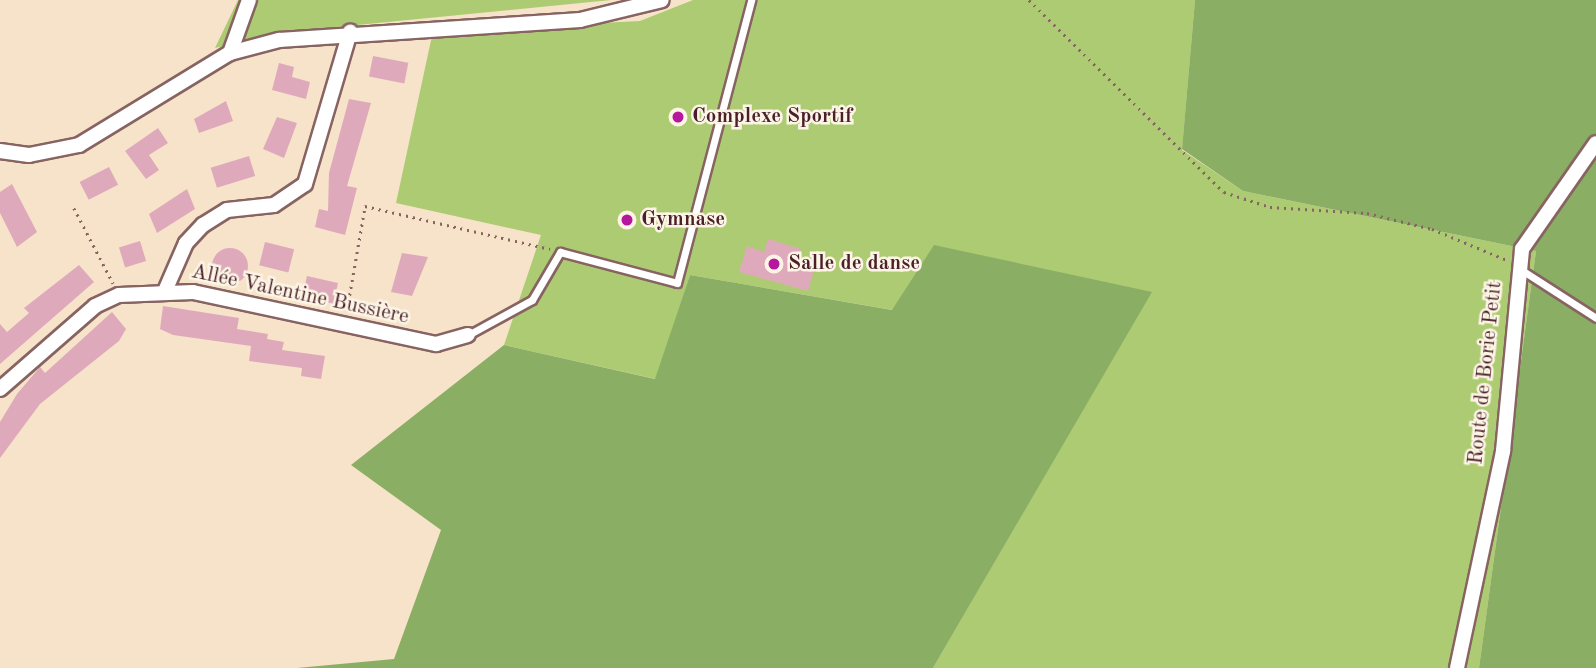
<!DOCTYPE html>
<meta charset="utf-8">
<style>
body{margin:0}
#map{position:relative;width:1596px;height:668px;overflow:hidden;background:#f7e3c9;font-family:"Old Standard TT",serif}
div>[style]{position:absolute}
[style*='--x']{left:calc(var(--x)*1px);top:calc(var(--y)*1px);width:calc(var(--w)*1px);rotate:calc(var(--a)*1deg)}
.green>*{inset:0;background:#adcb72}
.forest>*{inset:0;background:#8aaf64}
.building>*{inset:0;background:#deaabb;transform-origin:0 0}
.round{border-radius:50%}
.path>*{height:2.5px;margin-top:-1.25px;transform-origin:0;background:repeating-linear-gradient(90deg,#876462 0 2px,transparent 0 7px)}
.roads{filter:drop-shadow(2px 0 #876462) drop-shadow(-2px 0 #876462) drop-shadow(0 2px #876462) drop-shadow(0 -2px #876462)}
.service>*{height:7px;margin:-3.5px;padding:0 3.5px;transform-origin:3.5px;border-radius:3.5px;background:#fff}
.minor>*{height:14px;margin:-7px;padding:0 7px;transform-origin:7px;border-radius:7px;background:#fff}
.dots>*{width:19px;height:19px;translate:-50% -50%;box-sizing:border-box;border:4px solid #fcf5e5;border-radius:50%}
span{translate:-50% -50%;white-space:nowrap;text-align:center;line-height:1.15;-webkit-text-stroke:5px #fcf5e5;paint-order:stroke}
.poi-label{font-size:21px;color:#4a1f2b;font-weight:700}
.left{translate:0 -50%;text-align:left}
.street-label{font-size:21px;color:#4a1f2b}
</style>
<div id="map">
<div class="green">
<div style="clip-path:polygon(238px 0,611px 0,276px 33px,215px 48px)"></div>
<div style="clip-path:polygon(693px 0,1195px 0,1182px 150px,1243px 191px,1536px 251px,1479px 668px,933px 668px,1151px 292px,893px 310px,690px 275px,656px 379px,504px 345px,541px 235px,396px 203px,433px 31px,640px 21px)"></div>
</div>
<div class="forest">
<div style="clip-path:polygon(1195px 0,1596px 0,1596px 668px,1479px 668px,1536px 251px,1243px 191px,1182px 149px)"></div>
<div style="clip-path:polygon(934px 245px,1152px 292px,933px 668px,297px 668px,394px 659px,441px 530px,351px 465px,504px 345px,655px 379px,690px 275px,892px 310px)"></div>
</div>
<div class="building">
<div style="left:373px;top:56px;width:36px;height:21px;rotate:11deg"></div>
<div style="clip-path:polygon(279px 63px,294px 67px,292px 77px,310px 82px,306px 99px,272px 90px)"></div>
<div style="clip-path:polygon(349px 99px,371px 103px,347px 186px,357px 188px,345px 235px,315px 227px,319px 209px,328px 211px,329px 173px)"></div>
<div style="clip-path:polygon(226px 101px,233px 121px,199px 133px,194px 119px)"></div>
<div style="clip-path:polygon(277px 117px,297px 123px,284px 158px,263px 149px)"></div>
<div style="clip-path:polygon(158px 128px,168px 143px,149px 155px,159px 170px,146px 179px,125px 151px)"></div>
<div style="left:249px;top:156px;width:21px;height:40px;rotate:73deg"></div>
<div style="left:109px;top:167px;width:20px;height:33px;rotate:63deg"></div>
<div style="clip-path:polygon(12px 184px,37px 232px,17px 247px,0 213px,0 192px)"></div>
<div style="clip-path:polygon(187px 189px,195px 209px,157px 233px,149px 214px)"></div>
<div style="clip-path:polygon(768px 239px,801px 249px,797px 261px,815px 266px,808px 291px,739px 272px,747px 246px,764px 252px)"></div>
<div style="left:140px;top:241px;width:21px;height:22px;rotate:73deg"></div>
<div style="left:265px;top:242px;width:30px;height:24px;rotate:14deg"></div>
<div class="round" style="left:212px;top:248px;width:36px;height:36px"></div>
<div style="clip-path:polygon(402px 253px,428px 257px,412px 296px,391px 292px)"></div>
<div style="clip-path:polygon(79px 265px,94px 282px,0 364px,0 324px,7px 332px,29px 313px,24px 308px)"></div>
<div style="clip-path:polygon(307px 276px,338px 283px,333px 304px,303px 294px)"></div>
<div style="clip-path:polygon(163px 306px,239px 318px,237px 329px,268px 334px,267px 339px,284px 342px,282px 350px,325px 356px,321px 379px,301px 376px,302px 368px,249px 361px,251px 346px,173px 335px,160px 329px)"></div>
<div style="clip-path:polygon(112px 312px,126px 329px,119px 341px,40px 404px,0 458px,0 422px,17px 394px,40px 367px,45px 373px)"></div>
</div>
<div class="path">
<div style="--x:1029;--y:0;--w:274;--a:44.6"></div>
<div style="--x:1224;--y:192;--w:48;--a:18.1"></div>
<div style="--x:1270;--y:207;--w:97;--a:3.5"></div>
<div style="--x:1367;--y:213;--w:67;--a:13.8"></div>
<div style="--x:1432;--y:229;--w:81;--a:22.5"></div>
<div style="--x:74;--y:208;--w:85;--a:62.5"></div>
<div style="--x:347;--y:309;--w:105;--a:-80.1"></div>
<div style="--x:365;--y:206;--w:190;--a:13.1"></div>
</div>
<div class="roads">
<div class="service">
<div style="--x:1520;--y:269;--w:90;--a:32.8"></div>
<div style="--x:468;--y:335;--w:73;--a:-28.7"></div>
<div style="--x:532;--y:300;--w:56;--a:-59.7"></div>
<div style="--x:560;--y:252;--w:121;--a:14.8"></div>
<div style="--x:677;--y:283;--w:293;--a:-75.3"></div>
</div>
<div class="minor">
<div style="--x:230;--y:53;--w:56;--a:-70.3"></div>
<div style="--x:0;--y:151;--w:29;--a:8"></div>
<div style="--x:29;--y:155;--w:51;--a:-11.3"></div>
<div style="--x:79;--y:145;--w:177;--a:-31.4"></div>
<div style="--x:230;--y:53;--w:51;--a:-14.9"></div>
<div style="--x:279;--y:40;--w:302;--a:-3.8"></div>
<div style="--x:580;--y:20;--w:84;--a:-13.7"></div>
<div style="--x:165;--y:291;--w:52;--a:-66.4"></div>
<div style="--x:186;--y:243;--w:25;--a:-47"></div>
<div style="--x:203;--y:225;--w:28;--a:-32"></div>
<div style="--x:227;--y:210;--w:47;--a:-6.1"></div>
<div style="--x:274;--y:205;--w:37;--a:-34"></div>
<div style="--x:305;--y:184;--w:159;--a:-73.5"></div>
<div style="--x:0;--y:389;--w:126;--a:-41.1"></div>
<div style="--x:95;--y:306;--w:26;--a:-25"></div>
<div style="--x:119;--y:295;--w:74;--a:-2.3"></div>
<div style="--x:193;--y:292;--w:249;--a:12.1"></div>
<div style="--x:436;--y:344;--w:33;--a:-16"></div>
<div style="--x:1457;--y:668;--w:222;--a:-78"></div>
<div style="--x:1503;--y:451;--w:203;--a:-84.6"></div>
<div style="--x:1522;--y:249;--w:129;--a:-55.1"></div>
</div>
</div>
<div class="dots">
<div style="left:678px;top:117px;background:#b5179e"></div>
<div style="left:627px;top:220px;background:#b5179e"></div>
<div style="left:774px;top:264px;background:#b5179e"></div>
</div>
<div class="poi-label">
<span class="left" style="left:692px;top:117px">Complexe Sportif</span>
<span class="left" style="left:641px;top:220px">Gymnase</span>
<span class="left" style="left:788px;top:264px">Salle de danse</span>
</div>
<div class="street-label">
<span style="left:300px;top:295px;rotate:12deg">Allée Valentine Bussière</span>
<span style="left:1486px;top:373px;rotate:-84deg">Route de Borie Petit</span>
</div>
</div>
